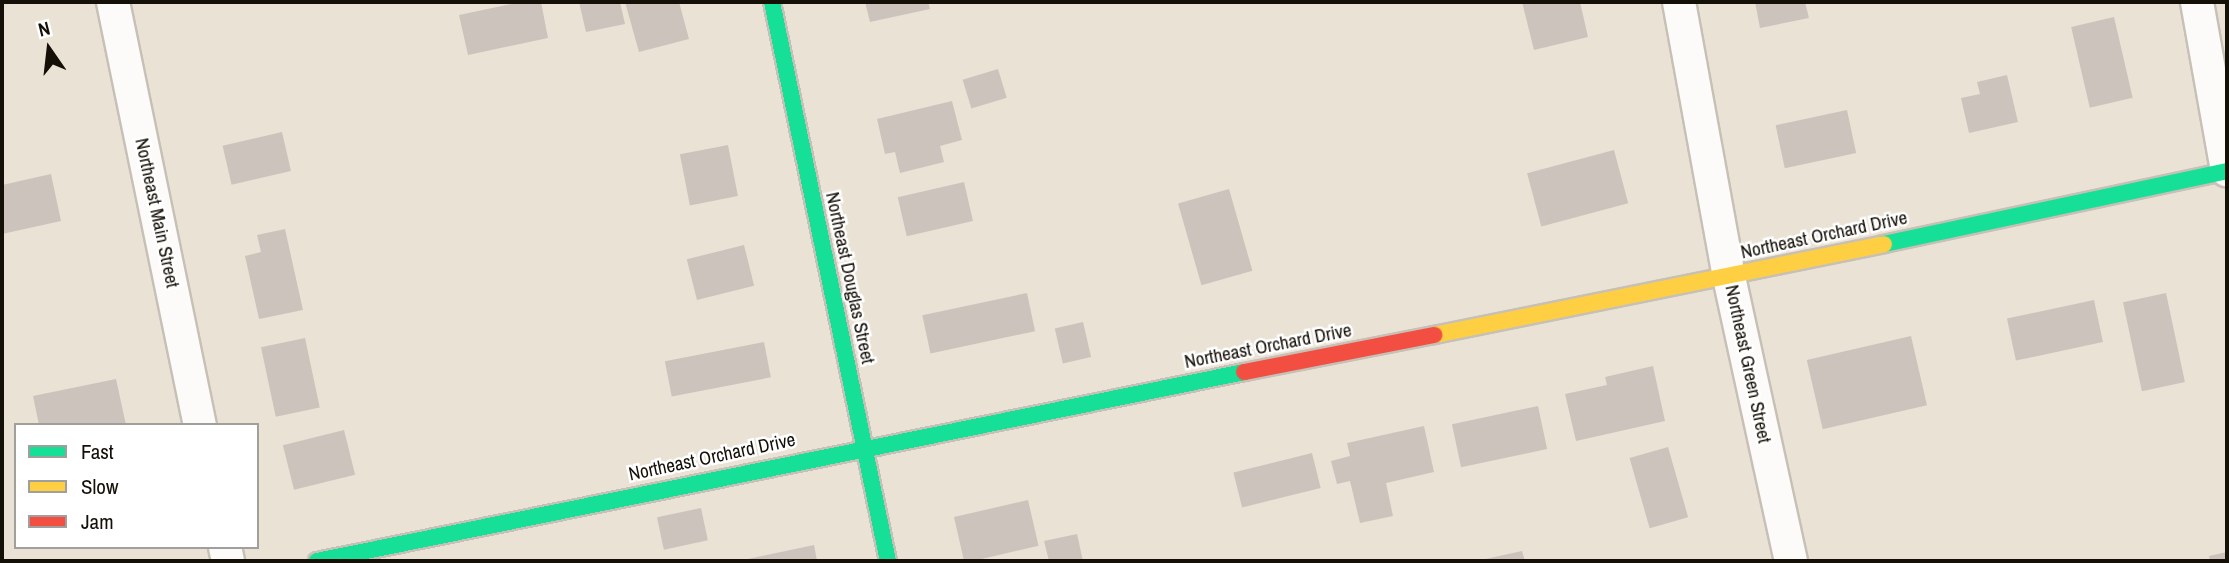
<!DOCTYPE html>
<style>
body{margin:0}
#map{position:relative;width:2229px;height:563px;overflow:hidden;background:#eae2d5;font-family:"Archivo Narrow",sans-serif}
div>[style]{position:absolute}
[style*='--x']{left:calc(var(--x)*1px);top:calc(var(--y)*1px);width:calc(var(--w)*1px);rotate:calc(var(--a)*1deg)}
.building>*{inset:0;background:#ccc4bc;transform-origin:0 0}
.roads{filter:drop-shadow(2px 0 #c7c0b6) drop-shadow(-2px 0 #c7c0b6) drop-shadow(0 2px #c7c0b6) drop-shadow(0 -2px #c7c0b6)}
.street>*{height:32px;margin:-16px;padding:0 16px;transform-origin:16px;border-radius:16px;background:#fcfbf9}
.fast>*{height:16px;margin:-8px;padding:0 8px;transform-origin:8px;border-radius:8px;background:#16e098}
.slow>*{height:16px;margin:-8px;padding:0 8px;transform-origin:8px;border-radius:8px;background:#ffcf43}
.jam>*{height:16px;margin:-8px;padding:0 8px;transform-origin:8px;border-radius:8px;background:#f24e42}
span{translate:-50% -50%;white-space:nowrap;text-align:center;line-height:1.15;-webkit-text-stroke:5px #fff;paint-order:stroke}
.street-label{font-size:19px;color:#140f07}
.frame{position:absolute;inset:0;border:4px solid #140f07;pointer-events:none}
.legend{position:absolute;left:14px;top:423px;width:245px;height:126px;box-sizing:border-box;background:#fff;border:2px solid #a19f9c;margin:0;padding:9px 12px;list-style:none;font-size:21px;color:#140f07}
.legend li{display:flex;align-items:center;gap:14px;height:35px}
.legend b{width:35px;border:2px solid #a19f9c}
.north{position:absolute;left:14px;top:14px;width:70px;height:70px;-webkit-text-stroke:5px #fff;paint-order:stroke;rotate:346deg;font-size:19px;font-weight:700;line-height:28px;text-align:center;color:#140f07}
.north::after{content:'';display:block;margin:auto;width:24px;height:32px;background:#140f07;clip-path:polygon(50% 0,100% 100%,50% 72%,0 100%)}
</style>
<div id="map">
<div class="building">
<div style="clip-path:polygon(521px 2px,541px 2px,548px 38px,468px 55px,459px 15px)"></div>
<div style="clip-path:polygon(579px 2px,620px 2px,625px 24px,586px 32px)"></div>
<div style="clip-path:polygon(625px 2px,679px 2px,689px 39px,639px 52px)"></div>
<div style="clip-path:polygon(865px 2px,928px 2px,930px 9px,870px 22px)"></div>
<div style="clip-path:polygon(1522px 2px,1580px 2px,1588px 37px,1534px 50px)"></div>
<div style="clip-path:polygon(1755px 2px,1805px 2px,1809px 18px,1760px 28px)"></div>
<div style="left:2114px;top:17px;width:83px;height:44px;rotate:77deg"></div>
<div style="left:998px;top:69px;width:30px;height:37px;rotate:73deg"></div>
<div style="clip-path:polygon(2007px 75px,2018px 122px,1969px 133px,1961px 98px,1980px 94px,1977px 82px)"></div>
<div style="clip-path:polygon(952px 101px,962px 140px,940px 146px,944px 162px,900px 173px,895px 152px,885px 154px,877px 119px)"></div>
<div style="left:1847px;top:110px;width:44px;height:73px;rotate:78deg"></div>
<div style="left:282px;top:132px;width:40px;height:61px;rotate:77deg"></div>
<div style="left:728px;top:145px;width:52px;height:49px;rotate:79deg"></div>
<div style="left:1614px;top:150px;width:55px;height:90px;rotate:75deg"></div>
<div style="clip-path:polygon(51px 174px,61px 221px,2px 234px,2px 185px)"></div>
<div style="left:964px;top:182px;width:40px;height:68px;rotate:77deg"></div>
<div style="left:1229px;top:189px;width:85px;height:53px;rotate:74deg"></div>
<div style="clip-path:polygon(285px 229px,303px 310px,259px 319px,245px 256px,261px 252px,257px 235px)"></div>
<div style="left:744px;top:245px;width:42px;height:59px;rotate:76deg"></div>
<div style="left:1027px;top:293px;width:39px;height:107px;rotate:78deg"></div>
<div style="left:2166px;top:293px;width:91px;height:44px;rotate:78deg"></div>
<div style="left:2094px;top:300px;width:43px;height:89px;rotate:78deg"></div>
<div style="left:1083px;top:322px;width:36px;height:29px;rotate:77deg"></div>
<div style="left:1911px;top:336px;width:71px;height:107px;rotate:77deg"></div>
<div style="left:305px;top:338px;width:71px;height:45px;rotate:78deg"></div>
<div style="left:764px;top:342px;width:36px;height:101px;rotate:79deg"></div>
<div style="clip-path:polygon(1653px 366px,1665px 421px,1576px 441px,1565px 394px,1607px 385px,1605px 377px)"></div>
<div style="clip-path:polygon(116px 379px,126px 425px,39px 425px,33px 396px)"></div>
<div style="left:1538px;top:406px;width:44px;height:88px;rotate:78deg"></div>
<div style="clip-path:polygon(1424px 426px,1434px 472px,1386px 483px,1393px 516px,1360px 523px,1350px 481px,1337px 484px,1331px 461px,1350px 456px,1347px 443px)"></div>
<div style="left:344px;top:430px;width:46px;height:63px;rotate:76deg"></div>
<div style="left:1668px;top:447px;width:73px;height:40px;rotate:74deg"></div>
<div style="left:1312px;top:453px;width:36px;height:81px;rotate:76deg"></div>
<div style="left:1028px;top:500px;width:47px;height:76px;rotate:77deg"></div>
<div style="left:701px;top:508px;width:33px;height:45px;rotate:78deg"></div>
<div style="clip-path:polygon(1077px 534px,1083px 561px,1049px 561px,1044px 541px)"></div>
<div style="clip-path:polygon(814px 545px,817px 561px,743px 561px,743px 560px)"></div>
<div style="clip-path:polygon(1522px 551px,1525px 561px,1482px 561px,1481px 560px)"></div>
<div style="clip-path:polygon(2227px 552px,2227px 561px,2210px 561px,2209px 556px)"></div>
</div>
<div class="roads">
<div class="street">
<div style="--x:113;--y:2;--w:432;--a:78.4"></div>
<div style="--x:1679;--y:2;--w:280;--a:79.7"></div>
<div style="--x:1729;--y:277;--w:291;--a:77.7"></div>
<div style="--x:2197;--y:2;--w:171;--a:79.9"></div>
<div style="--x:225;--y:547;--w:14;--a:78"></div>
</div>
<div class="fast">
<div style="--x:772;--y:2;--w:571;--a:78.28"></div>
<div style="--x:1884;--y:244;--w:351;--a:-12"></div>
<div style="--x:317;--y:561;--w:946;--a:-11.52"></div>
</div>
<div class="slow">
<div style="--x:1434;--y:335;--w:459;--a:-11.4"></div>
</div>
<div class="jam">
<div style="--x:1244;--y:372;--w:194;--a:-11"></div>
</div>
</div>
<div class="street-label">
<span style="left:157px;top:213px;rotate:78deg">Northeast Main Street</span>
<span style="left:1824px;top:235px;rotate:-12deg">Northeast Orchard Drive</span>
<span style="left:850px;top:278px;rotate:78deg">Northeast Douglas Street</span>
<span style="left:1268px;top:346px;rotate:-11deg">Northeast Orchard Drive</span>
<span style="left:1748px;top:364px;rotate:78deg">Northeast Green Street</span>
<span style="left:712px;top:457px;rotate:-12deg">Northeast Orchard Drive</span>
</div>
<div class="frame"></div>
<ul class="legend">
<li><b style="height:9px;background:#16e098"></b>Fast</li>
<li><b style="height:9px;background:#ffcf43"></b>Slow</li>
<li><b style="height:9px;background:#f24e42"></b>Jam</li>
</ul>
<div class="north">N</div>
</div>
